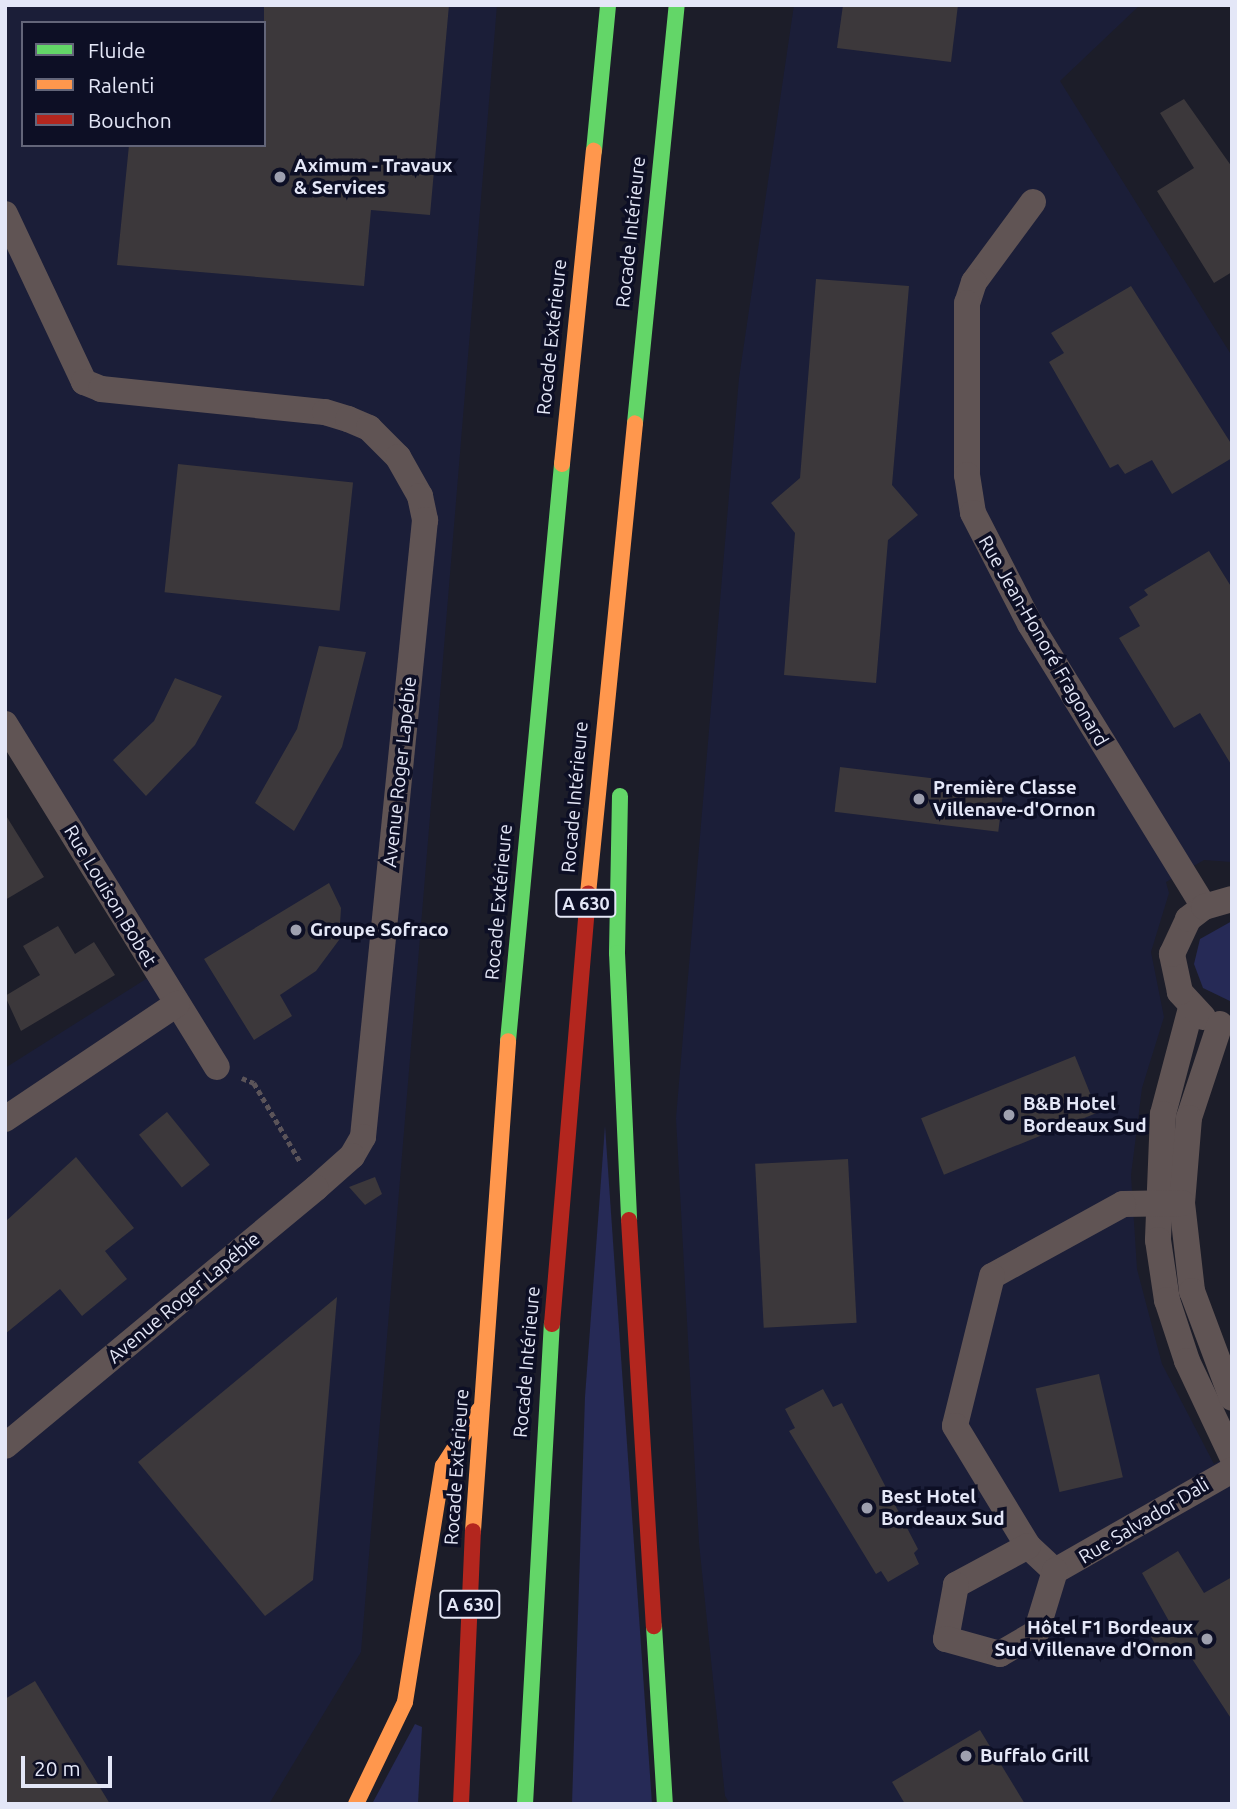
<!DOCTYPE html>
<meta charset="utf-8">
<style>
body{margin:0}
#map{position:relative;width:1237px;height:1809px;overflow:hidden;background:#1c1d29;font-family:Ubuntu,sans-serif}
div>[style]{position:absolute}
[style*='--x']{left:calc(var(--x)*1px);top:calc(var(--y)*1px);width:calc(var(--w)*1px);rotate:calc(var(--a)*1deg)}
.built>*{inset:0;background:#1b1e38}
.green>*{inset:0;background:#262a56}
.building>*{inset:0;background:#3c383b;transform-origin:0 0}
.path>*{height:4.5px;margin-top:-2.25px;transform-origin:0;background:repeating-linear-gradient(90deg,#5b5459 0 5px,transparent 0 8.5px)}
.street>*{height:26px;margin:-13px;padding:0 13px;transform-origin:13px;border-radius:13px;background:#605454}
.fast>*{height:16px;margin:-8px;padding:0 8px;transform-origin:8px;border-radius:8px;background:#63d668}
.slow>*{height:16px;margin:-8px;padding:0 8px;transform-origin:8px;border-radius:8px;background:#ff974d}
.jam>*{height:16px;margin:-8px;padding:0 8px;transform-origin:8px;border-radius:8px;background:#b3261e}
.dots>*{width:19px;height:19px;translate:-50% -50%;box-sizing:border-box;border:4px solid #0d0f25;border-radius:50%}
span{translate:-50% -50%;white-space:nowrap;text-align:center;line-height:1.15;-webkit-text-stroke:7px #0d0f25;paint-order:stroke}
.shield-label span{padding:2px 5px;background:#0d0f25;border:2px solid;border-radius:5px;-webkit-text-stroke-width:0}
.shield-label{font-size:18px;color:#e4e7f7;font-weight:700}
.poi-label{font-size:19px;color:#e4e7f7;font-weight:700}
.left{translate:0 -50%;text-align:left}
.right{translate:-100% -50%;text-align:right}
.street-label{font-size:19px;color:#e4e7f7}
.frame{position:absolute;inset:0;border:7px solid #e4e7f7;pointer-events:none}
.legend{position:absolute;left:21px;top:21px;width:245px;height:126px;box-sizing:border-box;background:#0d0f25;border:2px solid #636579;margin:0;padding:9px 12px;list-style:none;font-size:21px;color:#e4e7f7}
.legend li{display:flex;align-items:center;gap:14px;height:35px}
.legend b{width:35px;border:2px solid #636579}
.scale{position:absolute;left:21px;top:1756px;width:91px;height:32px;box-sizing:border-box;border:4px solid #e4e7f7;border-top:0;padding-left:9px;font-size:21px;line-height:24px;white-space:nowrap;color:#e4e7f7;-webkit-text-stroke:5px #0d0f25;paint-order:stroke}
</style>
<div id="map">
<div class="built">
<div style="clip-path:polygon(evenodd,5px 5px,497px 5px,361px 1652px,269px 1804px,5px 1804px,5px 1068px,157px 972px,5px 724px,5px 5px,23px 23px,264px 23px,264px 145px,23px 145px,23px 23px)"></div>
<div style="clip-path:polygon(794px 5px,1140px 5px,1060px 81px,1232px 356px,1232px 862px,1204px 860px,1166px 882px,1169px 893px,1151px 952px,1164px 1017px,1142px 1088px,1131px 1175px,1137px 1269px,1162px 1364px,1214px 1464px,1232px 1455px,1232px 1804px,730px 1804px,725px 1796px,699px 1543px,676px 1118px,739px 378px)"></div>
</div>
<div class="green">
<div style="clip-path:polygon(1232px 921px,1232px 1002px,1203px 988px,1194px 964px,1200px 939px)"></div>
<div style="clip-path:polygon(605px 1126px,652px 1804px,572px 1804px,585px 1397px)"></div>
<div style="clip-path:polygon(415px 1724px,422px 1727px,418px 1804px,372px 1804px)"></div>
</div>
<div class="building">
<div style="clip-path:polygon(264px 5px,449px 5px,430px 215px,371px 210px,364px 286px,117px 265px,129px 145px,264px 145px)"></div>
<div style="clip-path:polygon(843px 5px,958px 5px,951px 62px,837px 48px)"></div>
<div style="clip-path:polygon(1184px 99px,1232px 167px,1232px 272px,1214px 283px,1157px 191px,1194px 168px,1160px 113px)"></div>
<div style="clip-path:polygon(816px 279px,909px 286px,892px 485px,918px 515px,888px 540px,876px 683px,784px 675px,795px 533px,771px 503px,800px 478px)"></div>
<div style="clip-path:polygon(1131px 286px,1232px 445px,1232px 458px,1172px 494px,1152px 460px,1125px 474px,1118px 464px,1110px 468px,1049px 362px,1064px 353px,1051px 333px)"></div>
<div style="left:178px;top:464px;width:176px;height:129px;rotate:6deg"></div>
<div style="clip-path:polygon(1209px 551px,1232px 588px,1232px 766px,1200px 713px,1174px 728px,1119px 638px,1140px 626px,1129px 607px,1148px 595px,1144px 590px)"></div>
<div style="clip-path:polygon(319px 646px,366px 652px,342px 747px,294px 831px,255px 803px,297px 729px)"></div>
<div style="clip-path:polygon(175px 678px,222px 696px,195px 745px,146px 796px,113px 760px,154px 721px)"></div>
<div style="left:840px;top:767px;width:165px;height:45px;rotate:7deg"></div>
<div style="clip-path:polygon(5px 814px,44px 877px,5px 900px)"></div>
<div style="clip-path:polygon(329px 883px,341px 908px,339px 940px,316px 971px,280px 995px,292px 1016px,254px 1040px,204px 959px)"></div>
<div style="clip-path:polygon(58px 926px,75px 954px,94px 942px,115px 975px,21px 1031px,5px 996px,40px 975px,23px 946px)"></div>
<div style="left:1075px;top:1056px;width:61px;height:166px;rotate:68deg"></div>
<div style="left:167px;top:1112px;width:68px;height:36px;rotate:51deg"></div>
<div style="clip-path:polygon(76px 1157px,134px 1228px,105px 1251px,127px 1279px,82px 1316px,60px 1289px,5px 1334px,5px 1222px)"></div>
<div style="left:848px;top:1159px;width:164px;height:93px;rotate:87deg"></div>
<div style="clip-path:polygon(375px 1177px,382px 1194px,365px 1205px,349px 1187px)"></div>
<div style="clip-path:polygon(337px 1297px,313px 1580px,265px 1616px,138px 1462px)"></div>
<div style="left:1099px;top:1374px;width:106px;height:65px;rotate:77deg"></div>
<div style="clip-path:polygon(823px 1389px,833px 1407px,842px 1403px,918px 1549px,914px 1553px,919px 1564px,888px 1582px,881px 1571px,876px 1574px,789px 1431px,795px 1428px,785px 1409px)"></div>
<div style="clip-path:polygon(1178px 1551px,1204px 1593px,1232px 1577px,1232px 1720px,1183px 1645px,1163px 1658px,1150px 1635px,1170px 1623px,1142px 1573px)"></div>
<div style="clip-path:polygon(35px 1681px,110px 1804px,5px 1804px,5px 1699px)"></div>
<div style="clip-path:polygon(980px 1730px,1025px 1804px,905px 1804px,892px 1782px)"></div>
</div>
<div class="path">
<div style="--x:242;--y:1078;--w:13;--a:23"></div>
<div style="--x:254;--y:1083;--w:93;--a:59.6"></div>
</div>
<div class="street">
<div style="--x:1033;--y:202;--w:99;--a:126.4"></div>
<div style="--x:974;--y:282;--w:22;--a:108"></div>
<div style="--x:967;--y:303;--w:172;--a:90"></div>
<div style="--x:967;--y:475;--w:38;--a:81"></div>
<div style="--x:973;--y:513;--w:125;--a:62.8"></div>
<div style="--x:1030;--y:624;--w:332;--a:58.4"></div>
<div style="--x:5;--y:214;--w:186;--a:64.8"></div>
<div style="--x:84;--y:382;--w:18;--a:22"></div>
<div style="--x:101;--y:389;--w:225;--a:5.9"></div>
<div style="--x:325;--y:412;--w:24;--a:17"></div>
<div style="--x:348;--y:419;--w:23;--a:23"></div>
<div style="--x:369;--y:428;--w:41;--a:45"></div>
<div style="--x:398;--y:457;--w:45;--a:60.6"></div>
<div style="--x:420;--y:496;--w:25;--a:78"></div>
<div style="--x:425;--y:520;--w:620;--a:95.74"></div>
<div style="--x:363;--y:1137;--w:22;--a:120"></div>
<div style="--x:352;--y:1156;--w:48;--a:138.4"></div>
<div style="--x:316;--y:1188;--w:404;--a:140.3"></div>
<div style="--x:5;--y:724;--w:403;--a:58.3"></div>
<div style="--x:1191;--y:1008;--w:110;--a:104.8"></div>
<div style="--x:1163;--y:1114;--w:126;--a:92.3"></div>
<div style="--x:1158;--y:1240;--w:61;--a:81.5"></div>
<div style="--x:1167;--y:1300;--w:64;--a:71.8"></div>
<div style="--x:1187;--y:1361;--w:105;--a:64.7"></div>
<div style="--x:1203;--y:1017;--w:34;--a:-133"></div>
<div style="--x:1180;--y:992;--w:39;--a:-102"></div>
<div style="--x:1172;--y:954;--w:38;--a:-65"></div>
<div style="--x:1188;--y:919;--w:20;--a:-37"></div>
<div style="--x:1204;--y:907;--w:29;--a:-16"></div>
<div style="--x:1220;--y:1024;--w:99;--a:108.3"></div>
<div style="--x:1189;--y:1118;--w:85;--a:94.7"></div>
<div style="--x:1182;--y:1203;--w:89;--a:83.5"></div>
<div style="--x:1192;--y:1291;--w:114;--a:69.5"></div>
<div style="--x:5;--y:1119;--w:207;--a:-33.8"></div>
<div style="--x:1182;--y:1203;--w:59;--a:179"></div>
<div style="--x:1123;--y:1204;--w:149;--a:151.2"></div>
<div style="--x:992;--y:1276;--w:154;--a:103.9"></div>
<div style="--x:955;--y:1426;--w:140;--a:58.7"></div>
<div style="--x:1028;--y:1546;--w:37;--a:43"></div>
<div style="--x:1055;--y:1571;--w:204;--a:-29.7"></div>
<div style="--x:1028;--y:1546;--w:82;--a:151.6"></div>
<div style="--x:956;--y:1585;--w:55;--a:100.5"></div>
<div style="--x:946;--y:1639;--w:56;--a:15.5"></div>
<div style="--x:1000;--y:1654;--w:42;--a:-30.3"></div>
<div style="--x:1036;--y:1633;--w:65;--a:-73"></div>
</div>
<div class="fast">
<div style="--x:594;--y:151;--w:147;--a:-84.5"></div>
<div style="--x:635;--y:423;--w:420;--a:-84.3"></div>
<div style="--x:620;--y:796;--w:157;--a:91.1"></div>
<div style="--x:617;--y:953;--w:267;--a:87.4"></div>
<div style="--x:508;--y:1041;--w:580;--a:-84.65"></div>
<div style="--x:654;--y:1626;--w:178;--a:86.5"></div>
<div style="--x:525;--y:1804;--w:481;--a:-86.8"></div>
</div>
<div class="slow">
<div style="--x:562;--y:464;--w:315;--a:-84.2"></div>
<div style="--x:588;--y:894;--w:473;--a:-84.3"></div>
<div style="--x:473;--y:1531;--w:491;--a:-85.9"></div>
<div style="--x:356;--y:1804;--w:113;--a:-64.3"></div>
<div style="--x:405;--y:1702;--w:239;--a:-80.9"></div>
<div style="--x:443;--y:1466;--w:67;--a:-57.3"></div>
</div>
<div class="jam">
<div style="--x:629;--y:1220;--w:407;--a:86.5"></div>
<div style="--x:552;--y:1324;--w:432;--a:-85.2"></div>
<div style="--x:461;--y:1804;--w:273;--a:-87.5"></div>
</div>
<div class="dots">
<div style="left:280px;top:177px;background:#9ea0af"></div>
<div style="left:919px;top:799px;background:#9ea0af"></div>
<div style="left:296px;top:930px;background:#9ea0af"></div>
<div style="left:1009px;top:1115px;background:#9ea0af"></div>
<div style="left:867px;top:1508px;background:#9ea0af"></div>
<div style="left:1207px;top:1639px;background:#9ea0af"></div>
<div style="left:966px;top:1756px;background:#9ea0af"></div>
</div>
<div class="shield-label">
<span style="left:586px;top:903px">A 630</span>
<span style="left:470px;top:1604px">A 630</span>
</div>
<div class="poi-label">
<span class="left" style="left:294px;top:177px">Aximum - Travaux<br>&amp; Services</span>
<span class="left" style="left:933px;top:799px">Première Classe<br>Villenave-d'Ornon</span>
<span class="left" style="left:310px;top:930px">Groupe Sofraco</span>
<span class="left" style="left:1023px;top:1115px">B&amp;B Hotel<br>Bordeaux Sud</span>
<span class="left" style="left:881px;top:1508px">Best Hotel<br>Bordeaux Sud</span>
<span class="right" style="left:1193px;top:1639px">Hôtel F1 Bordeaux<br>Sud Villenave d'Ornon</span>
<span class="left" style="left:980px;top:1756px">Buffalo Grill</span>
</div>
<div class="street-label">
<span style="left:631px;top:232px;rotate:-84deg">Rocade Intérieure</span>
<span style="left:552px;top:337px;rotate:-84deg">Rocade Extérieure</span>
<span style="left:1043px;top:641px;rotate:60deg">Rue Jean-Honoré Fragonard</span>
<span style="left:400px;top:772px;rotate:-84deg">Avenue Roger Lapébie</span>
<span style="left:575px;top:797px;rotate:-85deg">Rocade Intérieure</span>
<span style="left:110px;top:896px;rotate:59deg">Rue Louison Bobet</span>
<span style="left:499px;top:902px;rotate:-85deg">Rocade Extérieure</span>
<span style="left:184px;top:1298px;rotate:-40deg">Avenue Roger Lapébie</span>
<span style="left:527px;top:1362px;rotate:-85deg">Rocade Intérieure</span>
<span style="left:457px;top:1467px;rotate:-86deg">Rocade Extérieure</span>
<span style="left:1144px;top:1521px;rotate:-31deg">Rue Salvador Dali</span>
</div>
<div class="frame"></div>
<ul class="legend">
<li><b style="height:9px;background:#63d668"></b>Fluide</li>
<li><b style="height:9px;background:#ff974d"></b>Ralenti</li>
<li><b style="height:9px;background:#b3261e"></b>Bouchon</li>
</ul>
<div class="scale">20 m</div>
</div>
